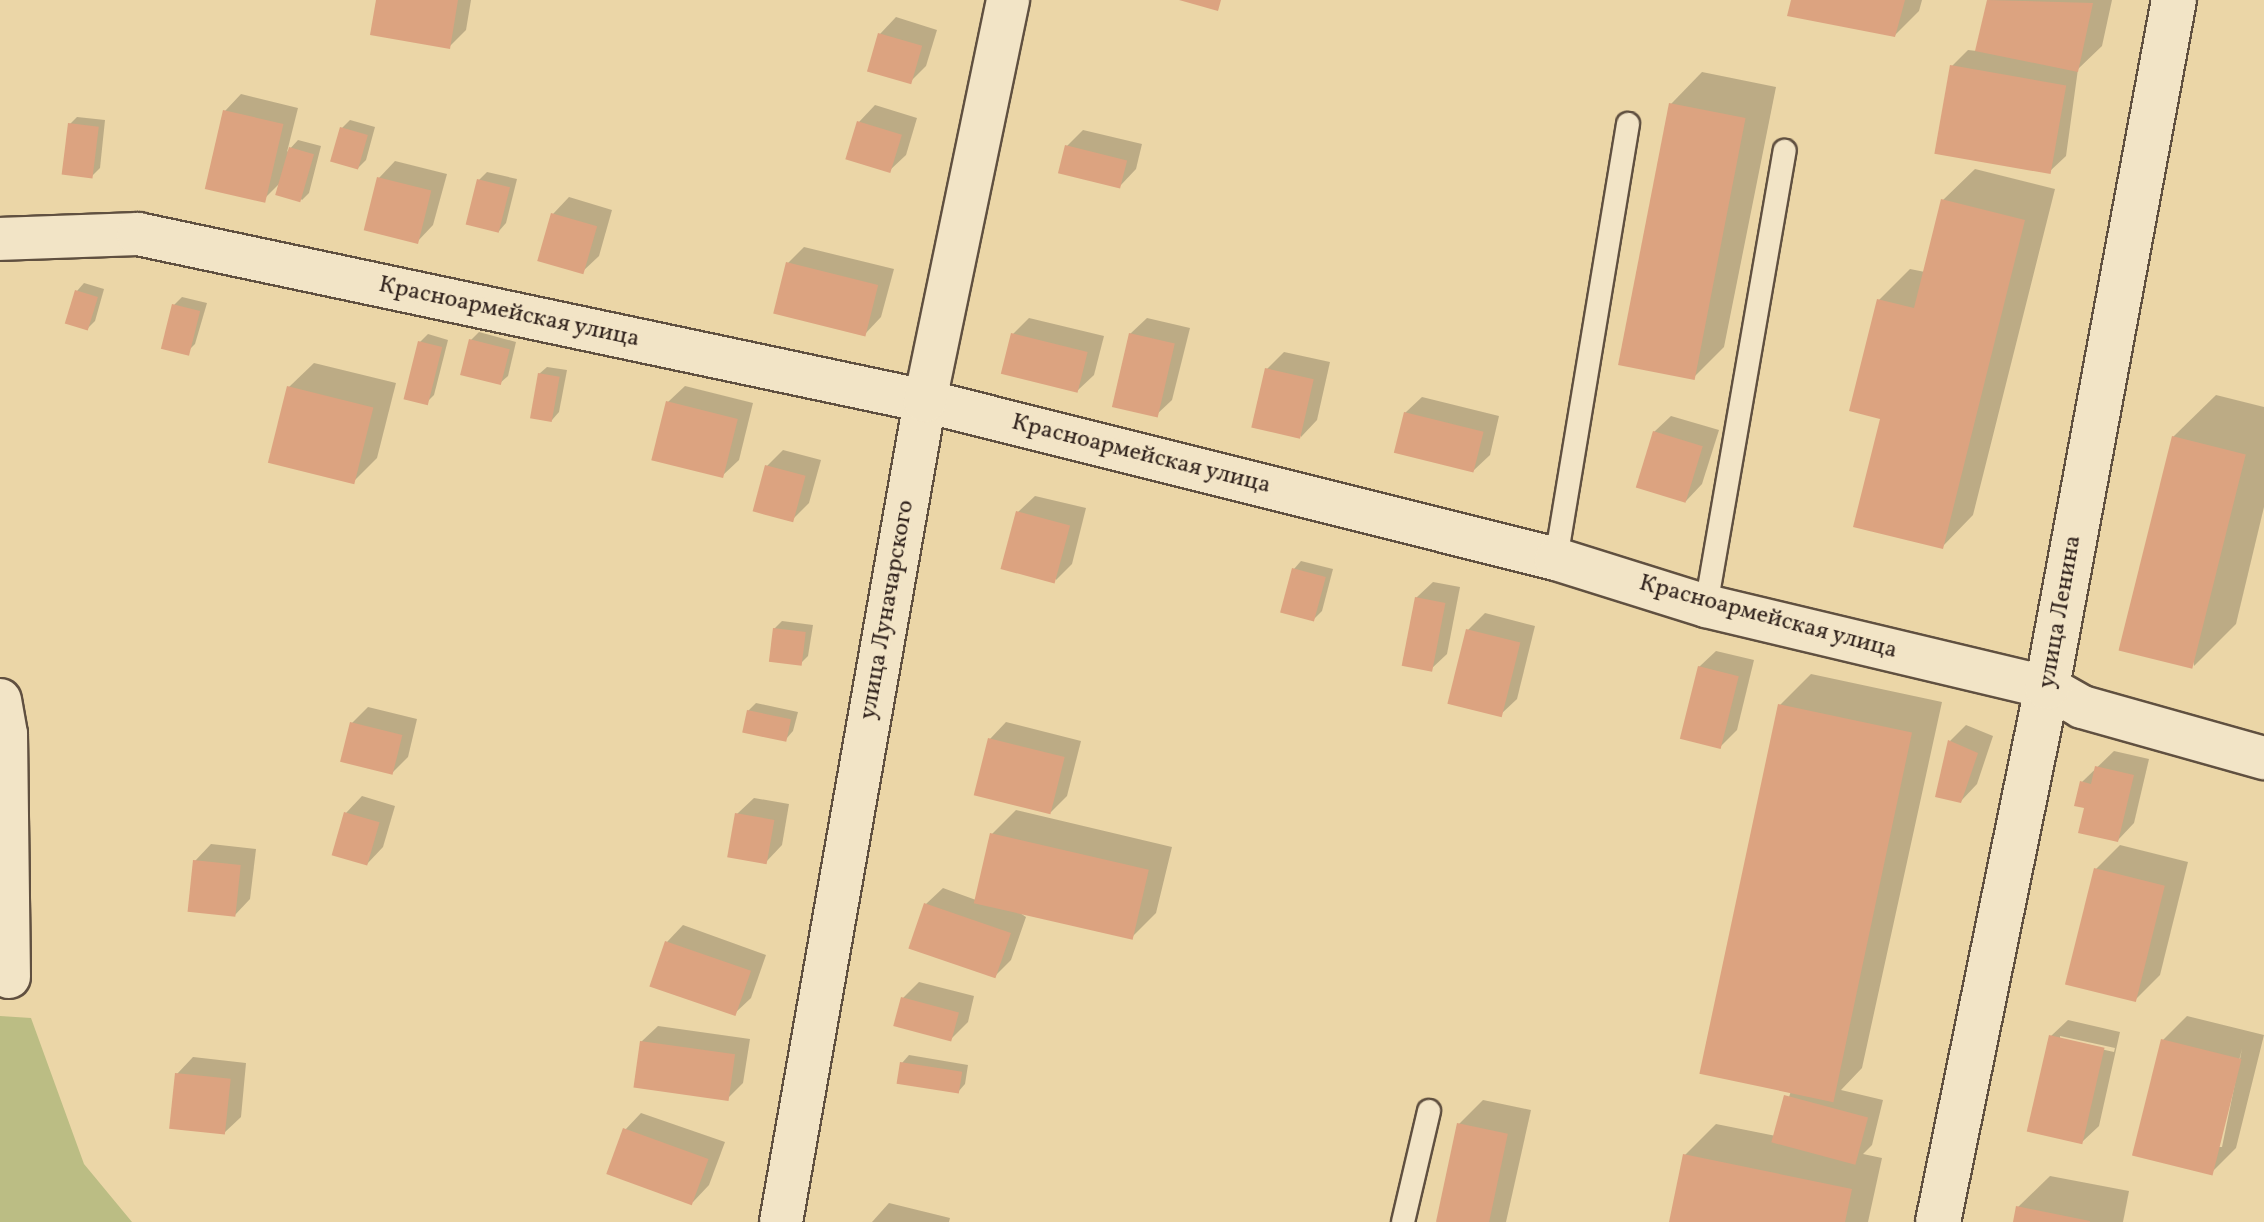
<!DOCTYPE html>
<meta charset="utf-8">
<style>
body{margin:0}
#map{position:relative;width:2264px;height:1222px;overflow:hidden;background:#ebd6a7;font-family:Vollkorn,serif}
div>[style]{position:absolute}
[style*='--x']{left:calc(var(--x)*1px);top:calc(var(--y)*1px);width:calc(var(--w)*1px);rotate:calc(var(--a)*1deg)}
.green>*{inset:0;background:#bbbd84}
.shadow>*{inset:0;background:#0003}
.building>*{inset:0;background:#dca380;transform-origin:0 0}
.roads{filter:drop-shadow(2px 0 #605040) drop-shadow(-2px 0 #605040) drop-shadow(0 2px #605040) drop-shadow(0 -2px #605040)}
.service>*{height:22px;margin:-11px;padding:0 11px;transform-origin:11px;border-radius:11px;background:#f2e4c6}
.minor>*{height:42px;margin:-21px;padding:0 21px;transform-origin:21px;border-radius:21px;background:#f2e4c6}
.tertiary>*{height:44px;margin:-22px;padding:0 22px;transform-origin:22px;border-radius:22px;background:#f2e4c6}
span{translate:-50% -50%;white-space:nowrap;text-align:center;line-height:1.15;-webkit-text-stroke:6px #f2e4c6;paint-order:stroke}
.street-label{font-size:24px;color:#32241e}
</style>
<div id="map">
<div class="green">
<div style="clip-path:polygon(0 1016px,31px 1018px,84px 1164px,132px 1222px,0 1222px)"></div>
</div>
<div class="shadow">
<div style="clip-path:polygon(378px 0,471px 0,466px 30px,449px 47px)"></div>
<div style="clip-path:polygon(1793px 0,1922px 0,1919px 11px,1895px 35px)"></div>
<div style="clip-path:polygon(1989px 0,2112px 0,2102px 46px,2078px 69px,2066px 156px,2049px 172px,1952px 66px,1968px 50px,1977px 51px)"></div>
<div style="clip-path:polygon(896px 17px,937px 30px,926px 66px,910px 82px,880px 34px)"></div>
<div style="clip-path:polygon(1702px 72px,1776px 87px,1724px 347px,1693px 378px,1671px 104px)"></div>
<div style="clip-path:polygon(241px 94px,298px 108px,287px 152px,298px 140px,321px 146px,309px 193px,302px 200px,282px 181px,262px 201px,225px 111px)"></div>
<div style="clip-path:polygon(875px 105px,917px 118px,906px 155px,889px 171px,859px 122px)"></div>
<div style="clip-path:polygon(77px 117px,105px 120px,100px 168px,92px 176px,70px 124px)"></div>
<div style="clip-path:polygon(350px 120px,375px 127px,366px 160px,358px 168px,342px 128px)"></div>
<div style="clip-path:polygon(1083px 130px,1142px 144px,1136px 169px,1120px 186px,1067px 146px)"></div>
<div style="clip-path:polygon(395px 161px,447px 174px,433px 225px,417px 242px,379px 178px)"></div>
<div style="clip-path:polygon(1975px 169px,2055px 189px,1973px 515px,1942px 547px,1883px 417px,1879px 300px,1910px 269px,1925px 272px,1943px 200px)"></div>
<div style="clip-path:polygon(487px 172px,517px 179px,506px 223px,499px 231px,479px 180px)"></div>
<div style="clip-path:polygon(569px 197px,612px 210px,599px 256px,582px 272px,553px 214px)"></div>
<div style="clip-path:polygon(804px 247px,894px 269px,881px 317px,865px 334px,788px 263px)"></div>
<div style="clip-path:polygon(84px 283px,104px 289px,95px 321px,87px 329px,77px 291px)"></div>
<div style="clip-path:polygon(182px 297px,207px 303px,195px 344px,187px 352px,174px 305px)"></div>
<div style="clip-path:polygon(1029px 318px,1104px 336px,1094px 375px,1077px 391px,1013px 334px)"></div>
<div style="clip-path:polygon(1147px 318px,1190px 328px,1172px 400px,1155px 416px,1130px 334px)"></div>
<div style="clip-path:polygon(479px 332px,516px 342px,508px 376px,500px 383px,471px 340px)"></div>
<div style="clip-path:polygon(428px 334px,448px 340px,434px 395px,426px 403px,420px 342px)"></div>
<div style="clip-path:polygon(1284px 352px,1330px 362px,1317px 420px,1301px 437px,1267px 369px)"></div>
<div style="clip-path:polygon(314px 363px,396px 383px,377px 458px,353px 482px,289px 387px)"></div>
<div style="clip-path:polygon(547px 367px,567px 370px,559px 412px,552px 420px,539px 374px)"></div>
<div style="clip-path:polygon(685px 386px,753px 403px,739px 460px,722px 476px,668px 402px)"></div>
<div style="clip-path:polygon(2216px 395px,2264px 407px,2264px 507px,2236px 624px,2194px 666px,2173px 437px)"></div>
<div style="clip-path:polygon(1422px 397px,1499px 416px,1490px 455px,1473px 471px,1405px 413px)"></div>
<div style="clip-path:polygon(1671px 416px,1719px 430px,1702px 484px,1686px 501px,1654px 432px)"></div>
<div style="clip-path:polygon(783px 450px,821px 460px,809px 503px,793px 519px,767px 466px)"></div>
<div style="clip-path:polygon(1035px 496px,1086px 508px,1072px 564px,1056px 580px,1018px 512px)"></div>
<div style="clip-path:polygon(1301px 561px,1333px 569px,1322px 611px,1314px 619px,1294px 569px)"></div>
<div style="clip-path:polygon(1433px 582px,1460px 587px,1447px 654px,1430px 670px,1416px 598px)"></div>
<div style="clip-path:polygon(1485px 613px,1535px 626px,1517px 699px,1500px 715px,1449px 703px,1468px 630px)"></div>
<div style="clip-path:polygon(782px 621px,813px 625px,808px 656px,800px 664px,774px 629px)"></div>
<div style="clip-path:polygon(1716px 651px,1754px 660px,1737px 730px,1720px 747px,1699px 667px)"></div>
<div style="clip-path:polygon(1811px 674px,1942px 702px,1862px 1068px,1841px 1090px,1883px 1100px,1872px 1145px,1863px 1154px,1882px 1158px,1868px 1222px,1671px 1222px,1685px 1155px,1716px 1124px,1776px 1136px,1791px 1091px,1780px 705px)"></div>
<div style="clip-path:polygon(756px 703px,798px 712px,793px 731px,786px 739px,748px 711px)"></div>
<div style="clip-path:polygon(368px 707px,417px 719px,408px 757px,392px 773px,352px 723px)"></div>
<div style="clip-path:polygon(1006px 722px,1081px 741px,1067px 796px,1051px 812px,990px 739px)"></div>
<div style="clip-path:polygon(1966px 725px,1993px 736px,1977px 784px,1961px 801px,1950px 741px)"></div>
<div style="clip-path:polygon(2114px 751px,2149px 759px,2134px 823px,2118px 840px,2082px 782px)"></div>
<div style="clip-path:polygon(362px 796px,395px 806px,383px 847px,367px 864px,346px 813px)"></div>
<div style="clip-path:polygon(754px 798px,789px 804px,782px 845px,766px 862px,737px 814px)"></div>
<div style="clip-path:polygon(1016px 810px,1172px 847px,1156px 913px,1131px 938px,1017px 911px,1026px 917px,1011px 960px,994px 977px,926px 904px,943px 888px,976px 900px,992px 834px)"></div>
<div style="clip-path:polygon(211px 844px,256px 849px,250px 899px,234px 916px,195px 861px)"></div>
<div style="clip-path:polygon(2120px 845px,2188px 862px,2160px 975px,2136px 999px,2096px 869px)"></div>
<div style="clip-path:polygon(683px 925px,766px 955px,751px 998px,734px 1014px,667px 942px)"></div>
<div style="clip-path:polygon(919px 982px,974px 996px,968px 1022px,951px 1039px,903px 998px)"></div>
<div style="clip-path:polygon(evenodd,2187px 1016px,2264px 1035px,2236px 1148px,2212px 1172px,2163px 1040px,2187px 1016px,2242px 1049px,2222px 1147px,2217px 1147px,2242px 1049px)"></div>
<div style="clip-path:polygon(evenodd,2068px 1020px,2120px 1032px,2099px 1126px,2082px 1142px,2051px 1036px,2068px 1020px,2060px 1036px,2115px 1048px,2114px 1052px,2060px 1040px,2060px 1036px)"></div>
<div style="clip-path:polygon(658px 1026px,750px 1039px,743px 1083px,727px 1099px,641px 1042px)"></div>
<div style="clip-path:polygon(909px 1055px,968px 1065px,965px 1084px,958px 1092px,902px 1063px)"></div>
<div style="clip-path:polygon(193px 1057px,246px 1063px,241px 1117px,224px 1133px,177px 1074px)"></div>
<div style="clip-path:polygon(1483px 1100px,1531px 1110px,1506px 1222px,1437px 1222px,1459px 1124px)"></div>
<div style="clip-path:polygon(641px 1113px,725px 1142px,709px 1185px,693px 1202px,625px 1130px)"></div>
<div style="clip-path:polygon(2050px 1176px,2129px 1191px,2123px 1222px,2015px 1222px,2018px 1207px)"></div>
<div style="clip-path:polygon(889px 1203px,950px 1218px,949px 1222px,872px 1222px)"></div>
</div>
<div class="building">
<div style="clip-path:polygon(376px 0,458px 0,450px 49px,370px 35px)"></div>
<div style="clip-path:polygon(1179px 0,1221px 0,1218px 11px)"></div>
<div style="clip-path:polygon(1791px 0,1905px 0,1895px 37px,1787px 16px)"></div>
<div style="clip-path:polygon(1987px 0,2093px 3px,2078px 72px,1975px 51px)"></div>
<div style="left:878px;top:33px;width:46px;height:40px;rotate:16deg"></div>
<div style="left:1950px;top:65px;width:118px;height:90px;rotate:10deg"></div>
<div style="left:1669px;top:103px;width:78px;height:267px;rotate:11deg"></div>
<div style="left:223px;top:110px;width:62px;height:81px;rotate:13deg"></div>
<div style="left:857px;top:121px;width:47px;height:40px;rotate:17deg"></div>
<div style="left:68px;top:123px;width:31px;height:52px;rotate:7deg"></div>
<div style="left:340px;top:127px;width:29px;height:36px;rotate:16deg"></div>
<div style="left:1065px;top:145px;width:64px;height:29px;rotate:14deg"></div>
<div style="left:289px;top:147px;width:26px;height:50px;rotate:16deg"></div>
<div style="left:377px;top:177px;width:56px;height:55px;rotate:14deg"></div>
<div style="left:477px;top:179px;width:34px;height:47px;rotate:14deg"></div>
<div style="clip-path:polygon(1941px 199px,2025px 220px,1943px 549px,1853px 527px,1880px 419px,1849px 411px,1877px 299px,1914px 308px)"></div>
<div style="left:551px;top:213px;width:48px;height:50px;rotate:16deg"></div>
<div style="left:786px;top:262px;width:95px;height:53px;rotate:14deg"></div>
<div style="left:75px;top:290px;width:24px;height:35px;rotate:17deg"></div>
<div style="left:172px;top:304px;width:29px;height:46px;rotate:14deg"></div>
<div style="left:1011px;top:333px;width:79px;height:42px;rotate:14deg"></div>
<div style="left:1129px;top:333px;width:47px;height:76px;rotate:13deg"></div>
<div style="left:469px;top:339px;width:42px;height:37px;rotate:14deg"></div>
<div style="left:418px;top:341px;width:25px;height:60px;rotate:14deg"></div>
<div style="left:1265px;top:368px;width:50px;height:61px;rotate:13deg"></div>
<div style="left:538px;top:373px;width:22px;height:46px;rotate:10deg"></div>
<div style="left:287px;top:386px;width:89px;height:79px;rotate:14deg"></div>
<div style="left:666px;top:401px;width:74px;height:61px;rotate:14deg"></div>
<div style="left:1404px;top:412px;width:82px;height:42px;rotate:14deg"></div>
<div style="left:1653px;top:431px;width:52px;height:59px;rotate:17deg"></div>
<div style="left:2172px;top:436px;width:76px;height:221px;rotate:14deg"></div>
<div style="left:765px;top:465px;width:42px;height:48px;rotate:15deg"></div>
<div style="left:1016px;top:511px;width:56px;height:60px;rotate:15deg"></div>
<div style="left:1292px;top:568px;width:35px;height:46px;rotate:15deg"></div>
<div style="left:1415px;top:597px;width:31px;height:70px;rotate:11deg"></div>
<div style="left:773px;top:628px;width:33px;height:34px;rotate:7deg"></div>
<div style="left:1466px;top:629px;width:56px;height:77px;rotate:14deg"></div>
<div style="left:1698px;top:666px;width:42px;height:75px;rotate:14deg"></div>
<div style="left:1778px;top:704px;width:137px;height:378px;rotate:12deg"></div>
<div style="left:747px;top:710px;width:45px;height:23px;rotate:12deg"></div>
<div style="left:350px;top:722px;width:54px;height:41px;rotate:14deg"></div>
<div style="left:988px;top:738px;width:79px;height:59px;rotate:14deg"></div>
<div style="clip-path:polygon(1948px 740px,1978px 753px,1961px 803px,1935px 797px)"></div>
<div style="clip-path:polygon(2095px 766px,2134px 775px,2118px 842px,2078px 833px,2084px 808px,2074px 806px,2080px 781px,2091px 784px)"></div>
<div style="left:344px;top:812px;width:37px;height:45px;rotate:16deg"></div>
<div style="left:735px;top:813px;width:40px;height:45px;rotate:10deg"></div>
<div style="left:990px;top:833px;width:163px;height:72px;rotate:13deg"></div>
<div style="left:193px;top:860px;width:48px;height:52px;rotate:6deg"></div>
<div style="left:2094px;top:868px;width:73px;height:120px;rotate:14deg"></div>
<div style="left:924px;top:903px;width:92px;height:48px;rotate:19deg"></div>
<div style="left:665px;top:941px;width:91px;height:48px;rotate:19deg"></div>
<div style="left:901px;top:997px;width:60px;height:30px;rotate:15deg"></div>
<div style="left:2049px;top:1035px;width:57px;height:99px;rotate:13deg"></div>
<div style="left:2161px;top:1039px;width:83px;height:120px;rotate:14deg"></div>
<div style="left:640px;top:1041px;width:96px;height:47px;rotate:8deg"></div>
<div style="left:900px;top:1062px;width:63px;height:22px;rotate:9deg"></div>
<div style="left:175px;top:1073px;width:56px;height:56px;rotate:6deg"></div>
<div style="left:1784px;top:1095px;width:87px;height:49px;rotate:15deg"></div>
<div style="left:1457px;top:1123px;width:52px;height:101px;rotate:12deg"></div>
<div style="left:623px;top:1128px;width:91px;height:49px;rotate:20deg"></div>
<div style="clip-path:polygon(1683px 1154px,1852px 1189px,1845px 1222px,1669px 1222px)"></div>
<div style="clip-path:polygon(2016px 1206px,2090px 1221px,2090px 1222px,2013px 1222px)"></div>
</div>
<div class="roads">
<div class="service">
<div style="--x:1556;--y:559;--w:441;--a:-80.6"></div>
<div style="--x:1706;--y:606;--w:462;--a:-80.2"></div>
<div style="--x:1403;--y:1222;--w:114;--a:-76.8"></div>
</div>
<div class="minor">
<div style="--x:0;--y:239;--w:138;--a:-2.1"></div>
<div style="--x:138;--y:234;--w:805;--a:11.98"></div>
<div style="--x:925;--y:401;--w:650;--a:14.06"></div>
<div style="--x:1556;--y:559;--w:157;--a:17.4"></div>
<div style="--x:1706;--y:606;--w:350;--a:13.4"></div>
<div style="--x:2047;--y:687;--w:40;--a:29.7"></div>
<div style="--x:2082;--y:707;--w:189;--a:15.7"></div>
<div style="--x:0;--y:700;--w:35;--a:80"></div>
<div style="--x:6;--y:734;--w:243;--a:89.3"></div>
<div style="--x:781;--y:1222;--w:834;--a:-80.05"></div>
<div style="--x:925;--y:401;--w:409;--a:-78.3"></div>
</div>
<div class="tertiary">
<div style="--x:1938;--y:1222;--w:546;--a:-78.48"></div>
<div style="--x:2047;--y:687;--w:699;--a:-79.53"></div>
</div>
</div>
<div class="street-label">
<span style="left:509px;top:313px;rotate:12deg">Красноармейская улица</span>
<span style="left:1141px;top:455px;rotate:14deg">Красноармейская улица</span>
<span style="left:888px;top:610px;rotate:-80deg">улица Луначарского</span>
<span style="left:2061px;top:612px;rotate:-80deg">улица Ленина</span>
<span style="left:1768px;top:618px;rotate:15deg">Красноармейская улица</span>
</div>
</div>
